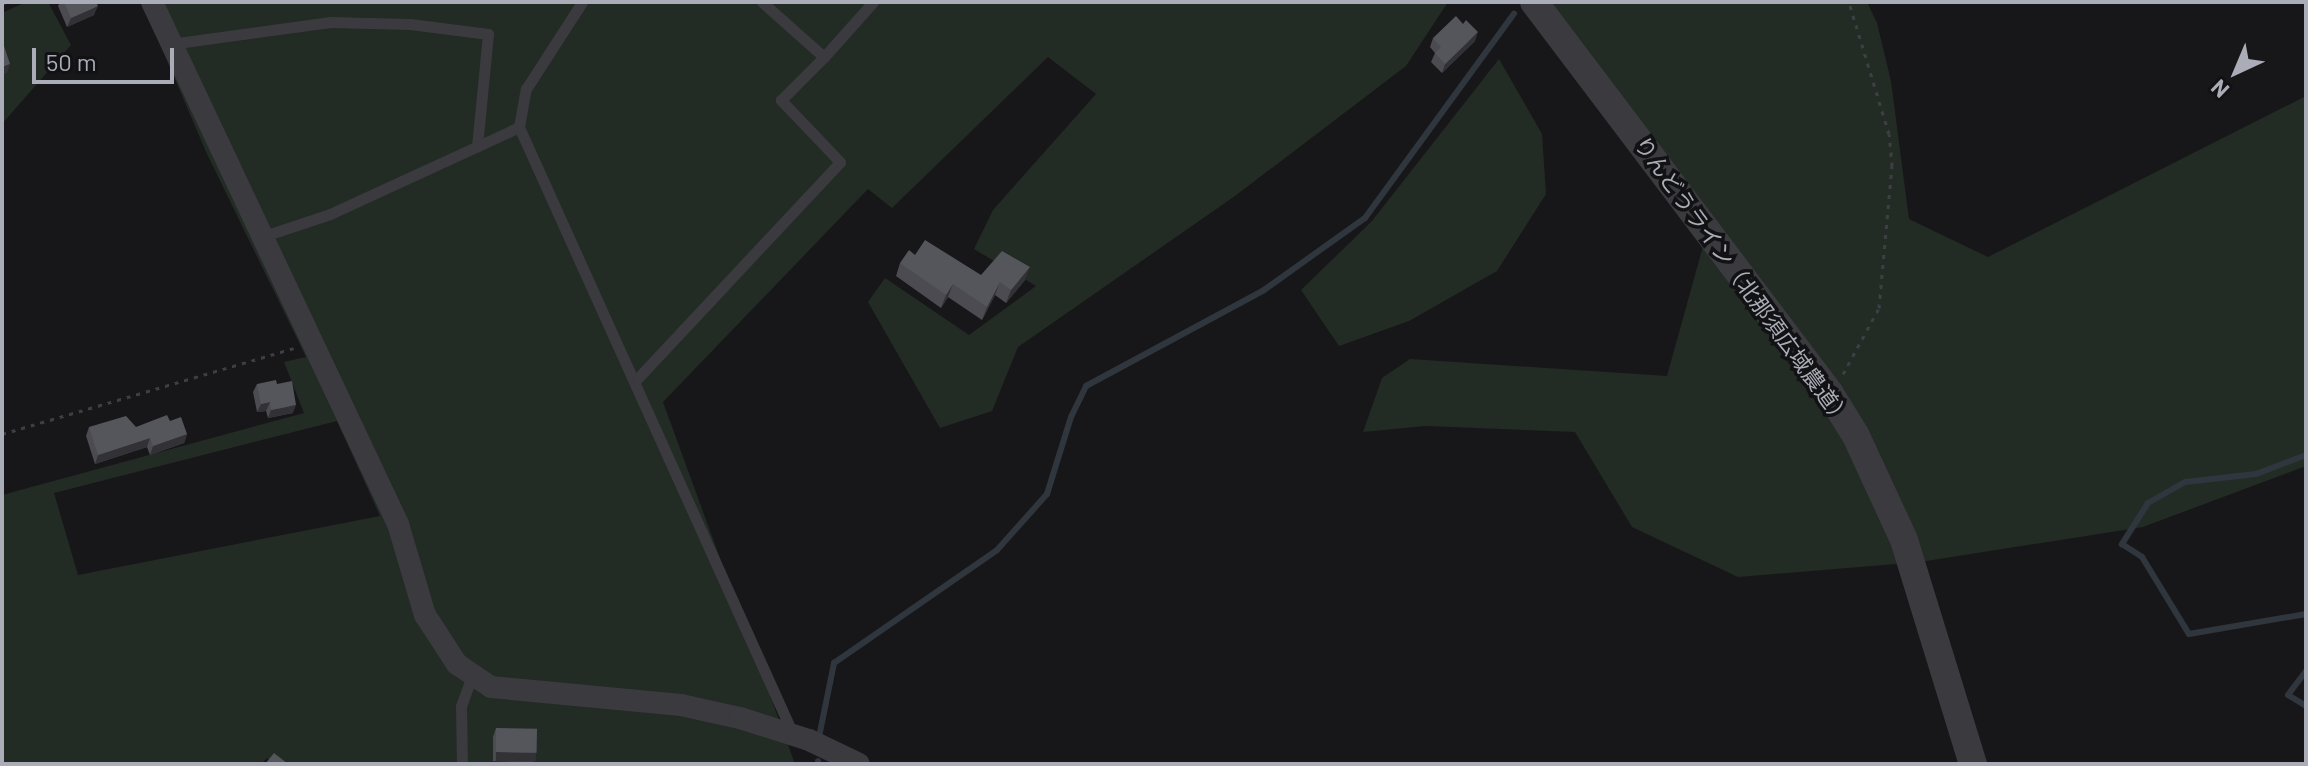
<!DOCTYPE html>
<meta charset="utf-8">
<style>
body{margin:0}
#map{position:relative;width:2308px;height:766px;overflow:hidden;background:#171719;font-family:Barlow,"Noto Sans JP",sans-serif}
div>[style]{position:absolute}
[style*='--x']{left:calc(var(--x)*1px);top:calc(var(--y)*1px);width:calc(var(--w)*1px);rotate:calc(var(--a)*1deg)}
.green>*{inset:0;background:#232b25}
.stream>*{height:6px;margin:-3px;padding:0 3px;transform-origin:3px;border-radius:3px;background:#30363e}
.path>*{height:3px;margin-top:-1.5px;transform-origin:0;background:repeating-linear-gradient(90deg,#3e3f44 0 4px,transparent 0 10px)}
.service>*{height:11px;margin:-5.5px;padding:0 5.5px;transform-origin:5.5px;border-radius:5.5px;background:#3a3a3f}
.minor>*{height:22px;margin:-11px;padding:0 11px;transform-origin:11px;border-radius:11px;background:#3a3a3f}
.tertiary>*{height:28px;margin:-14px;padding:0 14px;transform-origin:14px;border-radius:14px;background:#3a3a3f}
.wall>*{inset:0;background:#4b4b51}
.shaded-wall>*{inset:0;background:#323236;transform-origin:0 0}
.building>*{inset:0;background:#55565c;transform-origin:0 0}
span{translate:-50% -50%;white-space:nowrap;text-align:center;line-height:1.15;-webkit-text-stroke:7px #121214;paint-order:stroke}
.street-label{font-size:22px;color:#aaadb7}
.frame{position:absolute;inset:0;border:4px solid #aaadb7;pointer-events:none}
.north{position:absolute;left:2196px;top:32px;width:80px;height:80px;-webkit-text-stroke:6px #121214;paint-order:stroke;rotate:224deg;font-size:22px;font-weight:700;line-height:32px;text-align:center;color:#aaadb7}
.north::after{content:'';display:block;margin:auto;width:28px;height:36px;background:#aaadb7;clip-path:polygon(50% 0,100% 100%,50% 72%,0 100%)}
.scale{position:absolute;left:32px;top:48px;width:142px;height:36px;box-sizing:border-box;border:4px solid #aaadb7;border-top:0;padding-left:10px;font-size:24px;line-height:28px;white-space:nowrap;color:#aaadb7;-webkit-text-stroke:6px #121214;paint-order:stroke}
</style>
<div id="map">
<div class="green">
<div style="clip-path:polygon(26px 2px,48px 2px,71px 45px,2px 124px,2px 13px)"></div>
<div style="clip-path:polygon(evenodd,142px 2px,1448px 2px,1406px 66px,1235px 196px,1018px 347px,992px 411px,940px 428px,868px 302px,885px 278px,969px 335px,1036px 286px,974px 249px,993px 210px,1096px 94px,1048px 57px,892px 208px,868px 189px,663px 402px,795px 764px,275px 764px,267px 758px,261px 764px,2px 764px,2px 495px,304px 413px,284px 362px,306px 357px,207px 154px,142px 2px,337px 421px,380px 516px,78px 575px,54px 493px,337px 421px)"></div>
<div style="clip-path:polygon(1527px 2px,1867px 2px,1877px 23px,1891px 81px,1909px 219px,1988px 257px,2306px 96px,2306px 466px,2143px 527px,1920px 562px,1738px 577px,1632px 527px,1575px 432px,1425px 426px,1363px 432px,1382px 378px,1410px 359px,1667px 376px,1710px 221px)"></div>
<div style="clip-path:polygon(1499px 59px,1542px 134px,1546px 194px,1497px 271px,1409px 321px,1339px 346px,1301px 290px,1372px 221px)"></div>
</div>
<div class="stream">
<div style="--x:2306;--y:455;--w:53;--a:159.2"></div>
<div style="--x:2256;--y:474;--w:71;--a:173.6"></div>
<div style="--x:2185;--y:482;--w:43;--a:150.4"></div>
<div style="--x:2148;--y:503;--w:49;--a:122.4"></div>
<div style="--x:2122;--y:544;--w:24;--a:33"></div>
<div style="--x:2142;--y:557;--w:90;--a:58.6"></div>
<div style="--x:2189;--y:634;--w:119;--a:-9.7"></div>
<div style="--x:2306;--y:671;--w:30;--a:127"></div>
<div style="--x:2288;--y:695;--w:21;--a:31"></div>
<div style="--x:819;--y:737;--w:76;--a:-78.5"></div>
<div style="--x:834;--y:663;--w:198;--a:-34.7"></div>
<div style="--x:997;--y:550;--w:75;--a:-48.2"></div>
<div style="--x:1047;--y:494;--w:81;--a:-72.7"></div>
<div style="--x:1071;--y:417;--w:34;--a:-64"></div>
<div style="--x:1086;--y:386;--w:202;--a:-28.3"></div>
<div style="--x:1264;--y:290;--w:124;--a:-35.5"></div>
<div style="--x:1365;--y:218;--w:253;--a:-53.9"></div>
<div style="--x:818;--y:761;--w:3;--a:72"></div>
</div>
<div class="path">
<div style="--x:2;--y:4;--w:4;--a:-27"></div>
<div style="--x:1843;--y:374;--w:75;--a:-61.4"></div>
<div style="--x:1879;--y:308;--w:143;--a:-84.8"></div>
<div style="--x:1892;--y:166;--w:32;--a:-95"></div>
<div style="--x:1889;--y:134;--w:138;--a:-106.9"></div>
<div style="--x:2;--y:434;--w:304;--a:-16.4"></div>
</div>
<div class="service">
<div style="--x:762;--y:2;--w:83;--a:41.6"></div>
<div style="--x:824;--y:57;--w:74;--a:-48.3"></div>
<div style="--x:170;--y:44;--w:162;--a:-7.8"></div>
<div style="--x:330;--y:22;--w:80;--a:1.4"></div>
<div style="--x:410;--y:24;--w:79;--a:7.3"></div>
<div style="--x:488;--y:34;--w:113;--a:95.6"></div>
<div style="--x:519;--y:127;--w:666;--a:65.71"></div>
<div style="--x:261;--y:237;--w:73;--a:-18.4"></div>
<div style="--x:330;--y:214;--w:208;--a:-24.7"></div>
<div style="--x:519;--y:127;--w:39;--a:-80"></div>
<div style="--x:526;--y:89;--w:103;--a:-57.2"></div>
<div style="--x:637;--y:379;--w:297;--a:-46.9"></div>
<div style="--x:840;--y:162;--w:86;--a:-133.6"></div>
<div style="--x:781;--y:100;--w:61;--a:-45"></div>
<div style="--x:462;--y:764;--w:58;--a:-91"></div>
<div style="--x:461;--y:706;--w:30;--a:-70"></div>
</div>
<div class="minor">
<div style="--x:152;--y:2;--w:577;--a:64.77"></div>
<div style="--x:398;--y:524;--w:95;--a:73.5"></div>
<div style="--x:425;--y:615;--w:59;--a:56.9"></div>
<div style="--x:457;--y:664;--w:41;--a:34.1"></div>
<div style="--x:491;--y:687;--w:191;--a:5.4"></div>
<div style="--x:681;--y:705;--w:60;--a:12.4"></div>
<div style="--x:740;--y:718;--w:72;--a:17.7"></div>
<div style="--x:809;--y:740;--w:55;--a:25.6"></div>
</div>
<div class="tertiary">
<div style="--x:1534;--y:2;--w:491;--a:52.9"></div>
<div style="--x:1830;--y:394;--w:49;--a:58.2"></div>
<div style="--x:1856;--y:436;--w:115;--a:65.2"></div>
<div style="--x:1904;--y:540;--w:234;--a:72.9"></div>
</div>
<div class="wall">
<div style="clip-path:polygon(60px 2px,96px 2px,94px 15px,67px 27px,58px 6px)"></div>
<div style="clip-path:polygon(1433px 38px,1475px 41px,1442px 73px,1431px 62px,1435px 53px,1430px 47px)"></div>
<div style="clip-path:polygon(900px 263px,981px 275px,1025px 280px,1006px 303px,995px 295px,982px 320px,948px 297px,941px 308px,896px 276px)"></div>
<div style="clip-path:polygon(257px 384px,277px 384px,293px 413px,268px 418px,266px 411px,257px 412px,253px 392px)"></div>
<div style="clip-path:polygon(170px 421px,187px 434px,184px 443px,150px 455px,147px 447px,95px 464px,86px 436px,89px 427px,136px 427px)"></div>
<div style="clip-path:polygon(496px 728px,536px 753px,533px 762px,493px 761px,493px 737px)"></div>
</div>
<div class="shaded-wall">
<div style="clip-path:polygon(98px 6px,94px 15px,67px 27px,71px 18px)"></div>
<div style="clip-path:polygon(1478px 32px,1475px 41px,1442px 73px,1445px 64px)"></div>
<div style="clip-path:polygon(10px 64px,7px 73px,2px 74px,2px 67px)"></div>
<div style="clip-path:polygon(1030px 267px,1025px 280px,1006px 303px,1011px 290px)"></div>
<div style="clip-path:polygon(1000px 282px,995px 295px,982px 320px,987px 307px)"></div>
<div style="clip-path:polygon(953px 284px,948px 297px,941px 308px,946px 295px)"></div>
<div style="clip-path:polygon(270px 402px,266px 411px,257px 412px,261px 404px)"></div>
<div style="clip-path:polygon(296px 405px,293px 413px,268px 418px,271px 410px)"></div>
<div style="clip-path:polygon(187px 434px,184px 443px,150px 455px,153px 446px)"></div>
<div style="clip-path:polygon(150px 438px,147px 447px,95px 464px,98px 455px)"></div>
<div style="left:496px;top:752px;width:40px;height:9px;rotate:1deg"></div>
</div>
<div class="building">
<div style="clip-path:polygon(64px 2px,96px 2px,98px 6px,71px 18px)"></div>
<div style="clip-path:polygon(1456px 16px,1463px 24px,1466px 20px,1478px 32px,1445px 64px,1435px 53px,1441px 47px,1433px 38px)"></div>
<div style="clip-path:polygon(4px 46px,10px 64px,2px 67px,2px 47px)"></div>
<div style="clip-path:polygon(925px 240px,981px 275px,1002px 251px,1030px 267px,1011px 290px,1000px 282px,987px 307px,953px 284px,946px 295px,900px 263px,909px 250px,915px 255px)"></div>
<div style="clip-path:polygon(276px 380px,277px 384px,292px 381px,296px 405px,271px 410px,270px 402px,261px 404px,257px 384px)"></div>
<div style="clip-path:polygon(167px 415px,170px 421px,181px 417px,187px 434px,153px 446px,150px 438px,98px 455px,89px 427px,126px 416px,136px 427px)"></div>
<div style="left:496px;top:728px;width:41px;height:24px;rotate:1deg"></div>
<div style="clip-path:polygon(274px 753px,288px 764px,265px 764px)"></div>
</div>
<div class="street-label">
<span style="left:1743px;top:281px;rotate:54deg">りんどうライン（北那須広域農道）</span>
</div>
<div class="frame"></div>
<div class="north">N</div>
<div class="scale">50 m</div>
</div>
